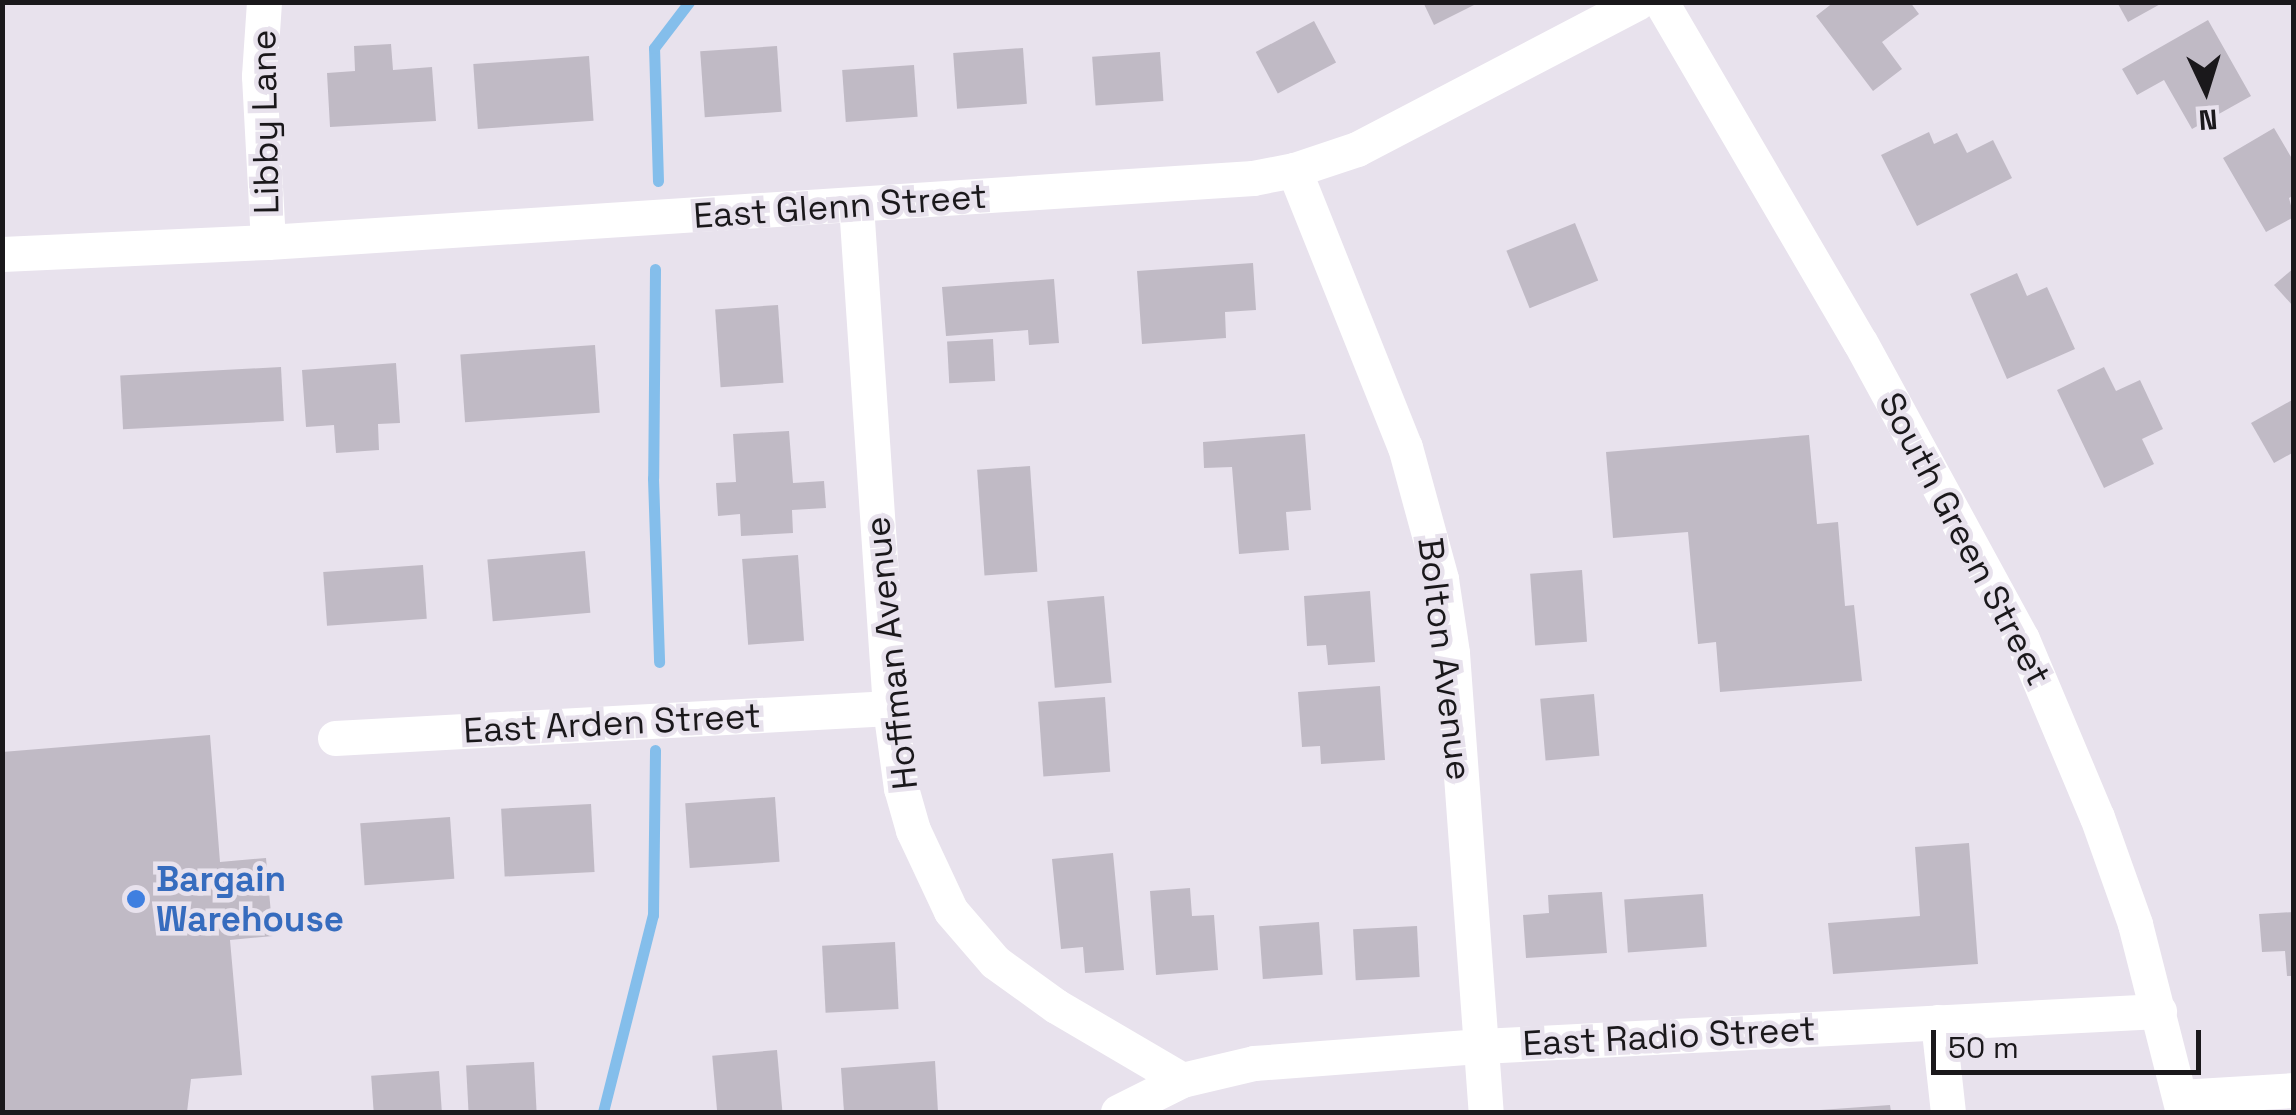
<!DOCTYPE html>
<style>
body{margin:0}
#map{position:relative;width:2296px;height:1115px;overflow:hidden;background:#e8e2ed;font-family:"Space Grotesk",sans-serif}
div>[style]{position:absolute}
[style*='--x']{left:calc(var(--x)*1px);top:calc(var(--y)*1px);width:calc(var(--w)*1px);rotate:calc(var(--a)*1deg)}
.stream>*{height:11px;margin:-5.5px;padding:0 5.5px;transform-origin:5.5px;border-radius:5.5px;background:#84beeb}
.building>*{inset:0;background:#c0bac5;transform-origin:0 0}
.minor>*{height:35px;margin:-17.5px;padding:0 17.5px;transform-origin:17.5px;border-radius:17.5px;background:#fff}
.dots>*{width:28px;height:28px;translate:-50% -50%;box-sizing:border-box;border:5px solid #e8e2ed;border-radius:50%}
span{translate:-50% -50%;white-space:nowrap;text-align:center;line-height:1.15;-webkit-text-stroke:9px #e8e2ed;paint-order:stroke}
.street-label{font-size:35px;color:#1a181b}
.shop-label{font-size:35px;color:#366cbe;font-weight:700}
.left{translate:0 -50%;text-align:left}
.frame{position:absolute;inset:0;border:5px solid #1a181b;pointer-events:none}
.north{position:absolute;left:2156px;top:40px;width:100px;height:100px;-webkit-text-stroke:8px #e8e2ed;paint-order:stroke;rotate:176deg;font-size:28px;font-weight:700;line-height:40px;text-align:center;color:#1a181b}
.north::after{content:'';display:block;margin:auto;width:35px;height:45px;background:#1a181b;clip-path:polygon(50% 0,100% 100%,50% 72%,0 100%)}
.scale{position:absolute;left:1931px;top:1030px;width:270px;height:45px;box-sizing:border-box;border:5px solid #1a181b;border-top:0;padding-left:12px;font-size:30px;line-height:35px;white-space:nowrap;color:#1a181b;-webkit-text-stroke:8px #e8e2ed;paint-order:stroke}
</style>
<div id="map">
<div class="stream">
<div style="--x:658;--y:181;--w:133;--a:-91.7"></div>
<div style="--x:654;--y:48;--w:58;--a:-52.7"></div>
<div style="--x:655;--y:269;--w:209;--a:90.5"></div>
<div style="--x:653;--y:478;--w:184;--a:88.1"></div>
<div style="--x:603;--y:1112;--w:203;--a:-75.8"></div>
<div style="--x:653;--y:915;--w:165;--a:-89.3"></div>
</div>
<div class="building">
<div style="clip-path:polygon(1423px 2px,1480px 2px,1434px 25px)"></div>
<div style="clip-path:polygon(1834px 2px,1910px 2px,1919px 14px,1882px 42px,1902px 69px,1873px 91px,1816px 16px)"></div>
<div style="clip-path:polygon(2117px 2px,2164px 2px,2128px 22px)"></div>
<div style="clip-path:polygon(2208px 20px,2251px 96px,2192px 129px,2164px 80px,2137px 95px,2122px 69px)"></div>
<div style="left:1314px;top:21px;width:47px;height:66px;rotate:62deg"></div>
<div style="clip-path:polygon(391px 44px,393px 70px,432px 67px,436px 121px,330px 127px,327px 73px,355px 71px,354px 46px)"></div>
<div style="left:777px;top:46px;width:66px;height:77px;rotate:86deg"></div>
<div style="left:1023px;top:48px;width:56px;height:70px;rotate:86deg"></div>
<div style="left:1160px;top:52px;width:49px;height:68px;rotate:86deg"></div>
<div style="left:589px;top:56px;width:65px;height:116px;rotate:86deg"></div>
<div style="left:914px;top:65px;width:52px;height:72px;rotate:86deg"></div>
<div style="clip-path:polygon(2274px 128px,2294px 162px,2294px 195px,2289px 198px,2294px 217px,2266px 232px,2223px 158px)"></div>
<div style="clip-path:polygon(1929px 132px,1934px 144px,1957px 133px,1967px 153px,1993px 140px,2012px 178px,1917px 226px,1881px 155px)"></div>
<div style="left:1575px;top:223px;width:62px;height:74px;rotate:68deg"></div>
<div style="clip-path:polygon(1253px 263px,1256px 310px,1225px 312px,1226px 338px,1142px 344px,1137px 271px)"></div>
<div style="clip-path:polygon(2294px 268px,2294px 307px,2274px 285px)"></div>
<div style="clip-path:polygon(2017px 273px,2027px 296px,2047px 287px,2075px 349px,2007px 379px,1970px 294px)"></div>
<div style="clip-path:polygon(1054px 279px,1059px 343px,1029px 345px,1028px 330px,946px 336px,942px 287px)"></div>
<div style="left:778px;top:305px;width:78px;height:63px;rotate:86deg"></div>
<div style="left:993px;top:339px;width:42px;height:46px;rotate:87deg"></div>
<div style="left:595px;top:345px;width:68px;height:135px;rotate:86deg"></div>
<div style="clip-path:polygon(396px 363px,400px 423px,378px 424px,379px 450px,336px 453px,334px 425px,306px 427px,302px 370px)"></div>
<div style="left:281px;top:367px;width:54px;height:161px;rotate:87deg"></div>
<div style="clip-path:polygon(2104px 367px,2116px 391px,2140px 380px,2163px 429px,2142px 439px,2154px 464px,2104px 488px,2057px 390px)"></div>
<div style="clip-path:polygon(2294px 399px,2294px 452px,2274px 463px,2251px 423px)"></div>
<div style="clip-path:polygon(789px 431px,793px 483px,824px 481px,826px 508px,792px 510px,793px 533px,741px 536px,740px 514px,718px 516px,716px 483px,736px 482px,733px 434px)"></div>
<div style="clip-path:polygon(1305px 434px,1311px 510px,1286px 512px,1289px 550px,1239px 554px,1232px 467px,1204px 468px,1203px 442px)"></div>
<div style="clip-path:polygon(1809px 435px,1817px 524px,1838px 522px,1845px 606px,1854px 605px,1862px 681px,1720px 692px,1716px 642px,1698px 644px,1688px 532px,1613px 538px,1606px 452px)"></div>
<div style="left:1030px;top:466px;width:106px;height:53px;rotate:86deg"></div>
<div style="left:585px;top:551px;width:62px;height:98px;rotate:85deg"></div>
<div style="left:798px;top:555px;width:86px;height:56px;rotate:86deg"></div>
<div style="left:423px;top:565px;width:54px;height:100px;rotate:86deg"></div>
<div style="left:1582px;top:570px;width:72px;height:52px;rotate:86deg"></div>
<div style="clip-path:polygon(1370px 591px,1375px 662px,1328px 665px,1326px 645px,1307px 646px,1304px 596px)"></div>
<div style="left:1104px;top:596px;width:87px;height:57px;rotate:85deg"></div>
<div style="clip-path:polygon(1380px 686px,1385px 760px,1321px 764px,1320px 746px,1302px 747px,1298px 692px)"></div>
<div style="left:1594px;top:694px;width:62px;height:54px;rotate:85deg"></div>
<div style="left:1105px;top:697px;width:75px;height:67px;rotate:86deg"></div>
<div style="clip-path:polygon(210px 735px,220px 862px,266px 858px,273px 936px,230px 940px,242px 1075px,191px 1079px,187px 1112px,2px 1112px,2px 752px)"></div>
<div style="left:775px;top:797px;width:65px;height:90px;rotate:86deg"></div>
<div style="left:591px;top:804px;width:68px;height:90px;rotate:87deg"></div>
<div style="left:450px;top:817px;width:62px;height:90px;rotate:86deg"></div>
<div style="clip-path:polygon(1969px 843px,1978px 964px,1833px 974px,1828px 923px,1920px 916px,1915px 847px)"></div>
<div style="clip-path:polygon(1113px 853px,1124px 970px,1085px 973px,1083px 947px,1061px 949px,1052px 859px)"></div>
<div style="clip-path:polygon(1190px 888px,1192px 916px,1214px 915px,1218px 970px,1156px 975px,1150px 891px)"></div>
<div style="clip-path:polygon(1602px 892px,1607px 953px,1526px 958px,1523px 915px,1549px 913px,1548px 895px)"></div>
<div style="left:1703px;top:894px;width:53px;height:79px;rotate:86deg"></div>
<div style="clip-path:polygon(2294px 912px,2294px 976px,2287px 976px,2285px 951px,2262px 952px,2259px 914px)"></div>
<div style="left:1319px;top:922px;width:53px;height:60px;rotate:86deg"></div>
<div style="left:1417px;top:926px;width:51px;height:64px;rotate:87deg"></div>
<div style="left:895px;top:942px;width:67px;height:73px;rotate:87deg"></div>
<div style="left:777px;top:1050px;width:62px;height:65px;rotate:85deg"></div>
<div style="clip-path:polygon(935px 1061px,938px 1112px,844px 1112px,841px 1068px)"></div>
<div style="left:534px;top:1062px;width:50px;height:68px;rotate:87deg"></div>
<div style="left:439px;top:1071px;width:41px;height:68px;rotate:86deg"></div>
<div style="clip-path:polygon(1890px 1105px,1891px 1112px,1820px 1112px,1820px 1110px)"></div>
</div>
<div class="minor">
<div style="--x:264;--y:2;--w:74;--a:93.9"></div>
<div style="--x:259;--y:76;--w:166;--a:86.9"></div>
<div style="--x:1661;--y:2;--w:394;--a:59.7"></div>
<div style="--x:1860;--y:342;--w:338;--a:61.4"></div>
<div style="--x:2022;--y:639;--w:193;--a:67.2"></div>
<div style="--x:2097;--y:817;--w:114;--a:70.4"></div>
<div style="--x:2135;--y:924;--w:194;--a:75.7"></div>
<div style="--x:1294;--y:170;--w:298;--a:68.2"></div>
<div style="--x:1405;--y:447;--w:137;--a:74.7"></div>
<div style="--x:1441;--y:579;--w:75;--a:81.5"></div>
<div style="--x:1452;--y:653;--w:460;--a:85.8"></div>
<div style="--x:856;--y:205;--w:504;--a:86.13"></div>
<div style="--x:890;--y:708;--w:81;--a:82.2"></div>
<div style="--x:901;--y:788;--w:44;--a:74.1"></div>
<div style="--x:913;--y:830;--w:89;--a:64.9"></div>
<div style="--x:951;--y:911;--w:67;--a:49.2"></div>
<div style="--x:995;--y:962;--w:75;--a:35.8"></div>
<div style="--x:1056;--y:1006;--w:146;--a:30.4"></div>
<div style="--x:2;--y:254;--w:266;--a:-2.6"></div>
<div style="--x:268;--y:242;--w:987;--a:-3.72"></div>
<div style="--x:1253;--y:178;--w:42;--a:-11"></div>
<div style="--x:1294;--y:170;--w:66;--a:-18.4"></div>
<div style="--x:1357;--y:149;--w:317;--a:-27.6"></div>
<div style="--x:335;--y:738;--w:556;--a:-3.09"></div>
<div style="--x:1938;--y:1022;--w:91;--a:83.7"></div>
<div style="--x:2180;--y:1097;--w:114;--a:-3.5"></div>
<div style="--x:1118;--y:1112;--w:72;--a:-26.6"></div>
<div style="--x:1182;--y:1080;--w:74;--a:-13.3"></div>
<div style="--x:1254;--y:1063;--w:228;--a:-4.3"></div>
<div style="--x:1481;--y:1046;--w:679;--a:-2.96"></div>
</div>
<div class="dots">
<div style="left:136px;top:899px;background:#3f7fe0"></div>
</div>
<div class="street-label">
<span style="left:265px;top:122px;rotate:-91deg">Libby Lane</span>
<span style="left:840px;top:206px;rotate:-4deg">East Glenn Street</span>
<span style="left:1965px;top:539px;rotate:62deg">South Green Street</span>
<span style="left:891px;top:653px;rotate:-96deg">Hoffman Avenue</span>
<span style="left:1445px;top:659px;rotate:83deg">Bolton Avenue</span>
<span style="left:612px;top:723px;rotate:-3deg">East Arden Street</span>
<span style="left:1669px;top:1036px;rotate:-3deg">East Radio Street</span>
</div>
<div class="shop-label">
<span class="left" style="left:156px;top:899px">Bargain<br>Warehouse</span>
</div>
<div class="frame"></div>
<div class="north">N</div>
<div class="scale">50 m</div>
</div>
